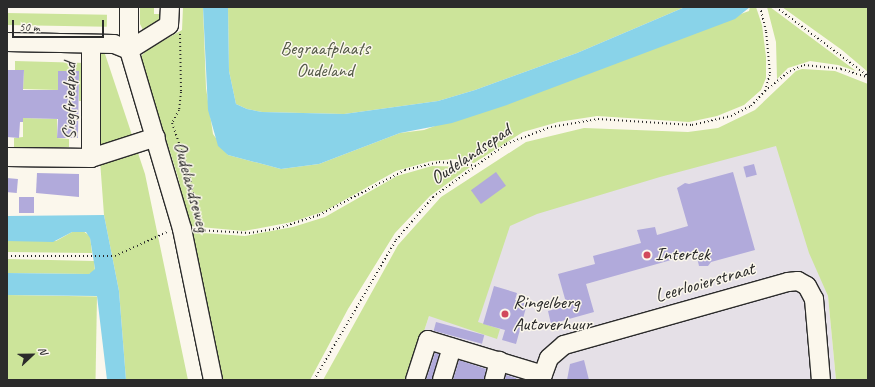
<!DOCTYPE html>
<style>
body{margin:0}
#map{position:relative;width:875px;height:387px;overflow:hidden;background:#fbf7ec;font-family:Caveat,sans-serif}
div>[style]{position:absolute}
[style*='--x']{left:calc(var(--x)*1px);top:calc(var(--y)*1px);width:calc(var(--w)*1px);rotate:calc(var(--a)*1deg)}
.built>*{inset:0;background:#e5e0e7}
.green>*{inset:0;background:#cce49a;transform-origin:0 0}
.water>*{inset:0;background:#89d3e9}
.building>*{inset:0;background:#b1aadb;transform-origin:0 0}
.path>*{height:2px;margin-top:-1px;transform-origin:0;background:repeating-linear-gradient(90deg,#2b2b2b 0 1px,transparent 0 4px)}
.roads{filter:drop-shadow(1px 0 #2b2b2b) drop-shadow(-1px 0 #2b2b2b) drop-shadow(0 1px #2b2b2b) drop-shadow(0 -1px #2b2b2b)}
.minor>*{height:18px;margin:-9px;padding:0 9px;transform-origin:9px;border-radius:9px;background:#fbf7ec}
.dots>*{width:11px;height:11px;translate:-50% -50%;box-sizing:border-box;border:2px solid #fbf7ec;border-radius:50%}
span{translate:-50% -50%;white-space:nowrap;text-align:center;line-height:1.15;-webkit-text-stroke:3px #fbf7ec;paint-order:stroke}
.park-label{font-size:19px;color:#535947}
.street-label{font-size:19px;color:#2b2b2b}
.poi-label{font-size:19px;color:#2b2b2b}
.left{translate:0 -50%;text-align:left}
.frame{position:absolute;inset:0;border:8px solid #2b2b2b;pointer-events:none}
.north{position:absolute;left:12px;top:335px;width:40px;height:40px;-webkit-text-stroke:3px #fbf7ec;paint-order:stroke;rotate:68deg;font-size:11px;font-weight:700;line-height:16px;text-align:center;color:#2b2b2b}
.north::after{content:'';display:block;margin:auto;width:14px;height:18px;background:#2b2b2b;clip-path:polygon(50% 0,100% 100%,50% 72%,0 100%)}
.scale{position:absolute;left:12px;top:20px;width:92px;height:18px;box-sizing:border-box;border:2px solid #2b2b2b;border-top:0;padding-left:5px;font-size:12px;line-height:14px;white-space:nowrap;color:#2b2b2b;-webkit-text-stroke:3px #fbf7ec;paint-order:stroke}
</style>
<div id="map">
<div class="built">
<div style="clip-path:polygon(777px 144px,828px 296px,836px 380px,408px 380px,429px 316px,505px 225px,567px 200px)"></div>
</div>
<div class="green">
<div style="clip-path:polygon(140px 7px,154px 7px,154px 14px,164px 14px,164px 19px,144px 32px,140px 24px)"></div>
<div style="clip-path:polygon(183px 7px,203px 7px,206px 88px,213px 134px,228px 155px,281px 169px,319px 164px,400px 133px,424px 130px,749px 11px,750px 7px,756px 7px,762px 25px,766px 57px,766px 78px,761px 90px,744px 105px,717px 116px,689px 122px,597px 116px,558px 122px,523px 132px,474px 163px,455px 159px,431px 161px,396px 171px,325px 211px,292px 222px,244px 231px,189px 226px,178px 177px,140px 57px,147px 50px,182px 30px)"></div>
<div style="clip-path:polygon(228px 7px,685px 7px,577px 53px,475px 90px,438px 101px,344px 114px,262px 112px,247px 109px,236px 104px,229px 71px)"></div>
<div style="clip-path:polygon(767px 7px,770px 7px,856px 71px,838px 65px,810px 61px,788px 68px,777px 79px,776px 42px)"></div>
<div style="clip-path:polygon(782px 7px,868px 7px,868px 72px,842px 50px)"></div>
<div style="left:7px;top:13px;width:100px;height:12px;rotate:1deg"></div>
<div style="clip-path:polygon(92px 51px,104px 51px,145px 174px,188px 380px,126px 380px,119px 291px,104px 215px)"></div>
<div style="clip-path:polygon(15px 61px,87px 63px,87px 101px,79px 101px,79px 71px,58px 71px,58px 90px,23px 89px,24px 70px,15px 70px)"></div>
<div style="clip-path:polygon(802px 69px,835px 71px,868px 84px,868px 380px,836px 380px,828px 296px,809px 253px,776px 146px,660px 177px,537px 214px,510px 226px,478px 322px,500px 329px,497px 339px,429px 316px,408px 380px,323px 380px,398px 245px,441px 197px,526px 142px,584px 128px,688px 132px,718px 128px,755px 110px,796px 71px)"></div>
<div style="clip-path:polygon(23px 118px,57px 119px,57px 138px,69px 139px,69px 147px,14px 147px,14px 138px,23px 137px)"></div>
<div style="clip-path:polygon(432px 166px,470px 167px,430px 196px,395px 233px,348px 309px,310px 380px,219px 380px,189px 232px,245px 236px,293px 227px,325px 217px,397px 176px)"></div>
<div style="clip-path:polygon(83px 231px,90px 236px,92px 253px,7px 252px,7px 241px,56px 241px,72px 232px)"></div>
<div style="clip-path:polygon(7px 259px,94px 261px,95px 272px,89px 274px,7px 273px)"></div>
<div style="left:7px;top:295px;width:90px;height:85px;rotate:1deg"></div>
</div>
<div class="water">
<div style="clip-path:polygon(203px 7px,228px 7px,229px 71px,236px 104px,247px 109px,262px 112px,344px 114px,438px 101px,475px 90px,577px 53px,685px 7px,750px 7px,735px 19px,507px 105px,452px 123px,400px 133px,319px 164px,281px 169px,228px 155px,218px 146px,208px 110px)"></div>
<div style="clip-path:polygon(104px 215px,119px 291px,126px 380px,107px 380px,97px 296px,7px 295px,7px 273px,89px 274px,95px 269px,90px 238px,86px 232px,72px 232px,53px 242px,7px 241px,7px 216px)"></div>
</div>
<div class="building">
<div style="clip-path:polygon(7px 70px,24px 70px,23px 90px,58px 90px,58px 71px,79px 71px,78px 138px,57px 138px,58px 119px,23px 118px,23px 122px,20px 122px,19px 138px,7px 137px)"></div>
<div style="left:754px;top:164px;width:11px;height:11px;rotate:75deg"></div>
<div style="left:496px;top:172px;width:17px;height:31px;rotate:54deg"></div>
<div style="clip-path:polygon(733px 172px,755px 250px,711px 262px,708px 266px,699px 266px,696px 253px,586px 284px,594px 312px,551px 324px,548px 311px,567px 306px,558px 274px,595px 264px,593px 256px,641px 243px,637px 230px,655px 227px,657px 235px,688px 226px,677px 188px,685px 183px,689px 184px)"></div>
<div style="clip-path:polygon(37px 173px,79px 174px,79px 197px,36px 193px)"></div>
<div style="left:7px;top:178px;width:11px;height:14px;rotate:5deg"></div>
<div style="left:19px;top:197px;width:15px;height:16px"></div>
<div style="clip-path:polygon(494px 286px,517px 293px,515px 300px,527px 304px,516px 344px,502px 340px,505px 330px,483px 324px)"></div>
<div style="left:436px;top:322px;width:50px;height:9px;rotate:15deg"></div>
<div style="clip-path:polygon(435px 353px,439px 354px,432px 380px,426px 380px)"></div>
<div style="clip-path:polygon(459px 360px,486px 369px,484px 380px,453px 380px)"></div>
<div style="clip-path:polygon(584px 360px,589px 380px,567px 380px,570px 364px)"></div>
<div style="clip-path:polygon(506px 375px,516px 378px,516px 380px,505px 380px)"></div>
</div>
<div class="path">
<div style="--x:776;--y:7;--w:115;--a:36.9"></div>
<div style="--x:180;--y:34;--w:58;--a:89"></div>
<div style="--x:181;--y:92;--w:18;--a:96"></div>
<div style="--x:179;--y:110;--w:15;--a:118"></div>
<div style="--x:172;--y:123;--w:49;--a:70.8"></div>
<div style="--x:188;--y:169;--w:62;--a:78"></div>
<div style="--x:765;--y:91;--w:32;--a:-39"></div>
<div style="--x:790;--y:71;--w:15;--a:-23"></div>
<div style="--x:804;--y:65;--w:37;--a:6"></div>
<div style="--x:841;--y:69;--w:28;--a:17"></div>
<div style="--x:197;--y:230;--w:52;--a:3.3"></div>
<div style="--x:249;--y:233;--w:30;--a:-9"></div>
<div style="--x:279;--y:228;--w:42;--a:-18"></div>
<div style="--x:319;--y:215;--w:97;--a:-27.6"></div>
<div style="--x:405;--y:170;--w:35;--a:-13"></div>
<div style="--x:439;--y:162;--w:37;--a:6"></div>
<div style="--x:7;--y:256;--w:108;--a:0"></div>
<div style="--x:115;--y:256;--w:57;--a:-24.8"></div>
<div style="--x:314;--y:380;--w:162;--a:-59.6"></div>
<div style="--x:396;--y:240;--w:57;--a:-49.3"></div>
<div style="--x:433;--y:197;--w:90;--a:-36"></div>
<div style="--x:506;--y:144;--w:48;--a:-20.7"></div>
<div style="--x:551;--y:127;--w:48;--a:-9.7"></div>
<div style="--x:598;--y:119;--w:94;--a:3.7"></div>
<div style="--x:692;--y:125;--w:40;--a:-13"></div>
<div style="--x:731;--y:116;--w:22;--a:-27"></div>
<div style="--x:751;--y:106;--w:21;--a:-47"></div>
<div style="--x:765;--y:91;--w:19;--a:-74"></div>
<div style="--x:770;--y:73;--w:42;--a:-95.4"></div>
<div style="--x:766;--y:31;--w:25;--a:-104"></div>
</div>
<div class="roads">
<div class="minor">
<div style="--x:129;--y:7;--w:43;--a:90"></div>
<div style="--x:129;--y:50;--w:187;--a:73.5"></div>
<div style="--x:182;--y:229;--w:154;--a:78.4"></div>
<div style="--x:7;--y:42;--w:107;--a:1.1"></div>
<div style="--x:114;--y:44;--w:16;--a:22"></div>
<div style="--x:91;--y:44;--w:114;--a:90"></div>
<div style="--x:129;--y:50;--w:47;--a:-32"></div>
<div style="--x:169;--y:25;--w:18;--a:-87"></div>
<div style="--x:7;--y:157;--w:84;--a:0.7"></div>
<div style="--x:91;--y:158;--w:68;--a:-17.9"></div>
<div style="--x:415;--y:380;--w:42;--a:-72"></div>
<div style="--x:428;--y:340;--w:120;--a:16.9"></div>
<div style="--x:442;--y:380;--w:34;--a:-73"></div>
<div style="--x:494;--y:380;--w:20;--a:-75"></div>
<div style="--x:541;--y:380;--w:23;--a:-70"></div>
<div style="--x:549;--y:358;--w:20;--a:-41"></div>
<div style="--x:564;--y:345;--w:233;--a:-15.7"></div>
<div style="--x:788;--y:282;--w:10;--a:-6"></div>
<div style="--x:798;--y:281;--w:10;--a:29"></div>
<div style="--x:807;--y:286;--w:15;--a:62"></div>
<div style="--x:814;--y:299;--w:81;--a:85.1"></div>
</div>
</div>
<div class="dots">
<div style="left:647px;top:255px;background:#d1495b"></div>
<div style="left:505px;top:314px;background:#d1495b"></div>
</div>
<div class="park-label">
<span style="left:325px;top:60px">Begraafplaats<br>Oudeland</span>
</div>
<div class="street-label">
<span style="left:70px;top:101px;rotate:-90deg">Siegfriedpad</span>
<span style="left:471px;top:155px;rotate:-34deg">Oudelandsepad</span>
<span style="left:191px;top:187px;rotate:75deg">Oudelandseweg</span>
<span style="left:705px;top:283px;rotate:-16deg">Leerlooierstraat</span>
</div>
<div class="poi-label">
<span class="left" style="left:655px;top:255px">Intertek</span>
<span class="left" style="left:513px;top:314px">Ringelberg<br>Autoverhuur</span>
</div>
<div class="frame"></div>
<div class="north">N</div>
<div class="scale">50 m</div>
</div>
